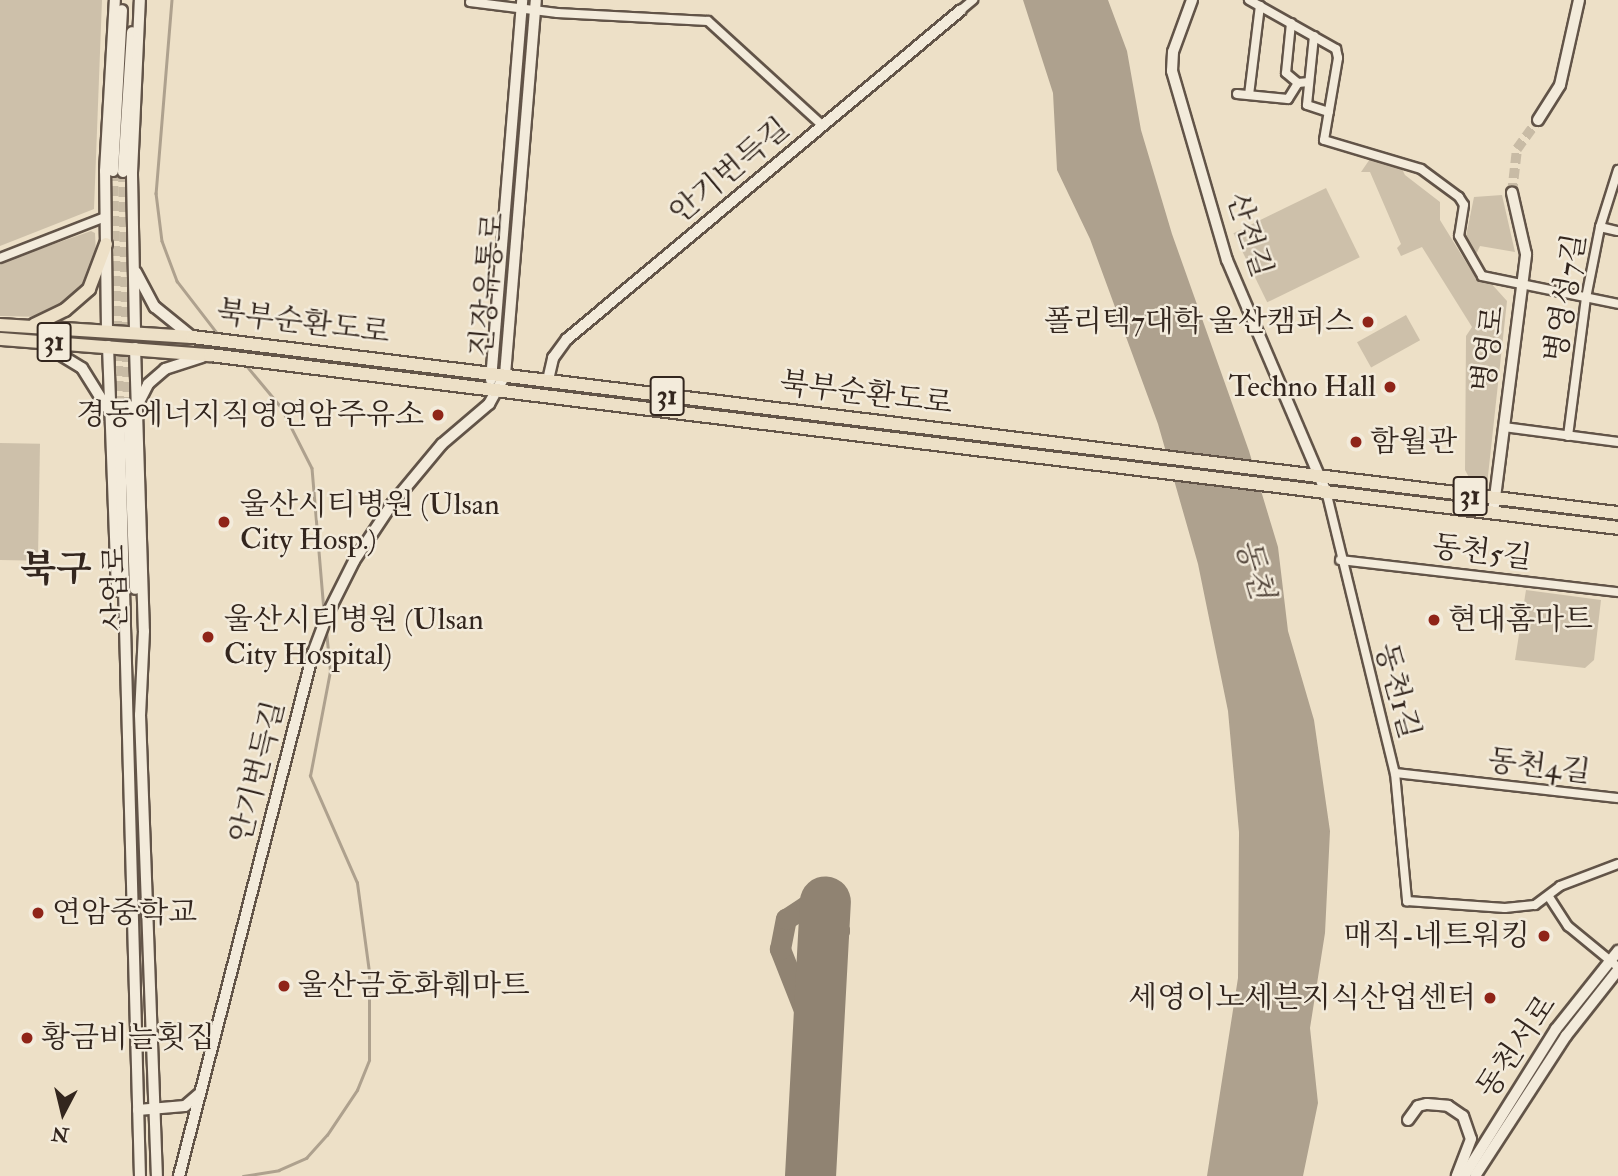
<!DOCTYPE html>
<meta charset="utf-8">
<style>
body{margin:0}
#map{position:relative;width:1618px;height:1176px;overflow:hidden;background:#ede0c7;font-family:"IM FELL Double Pica","Noto Serif KR",serif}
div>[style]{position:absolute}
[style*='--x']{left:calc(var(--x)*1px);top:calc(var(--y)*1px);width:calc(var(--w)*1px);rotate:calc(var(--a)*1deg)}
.green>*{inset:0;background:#cdc0aa;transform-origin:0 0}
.water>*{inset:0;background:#aea18e}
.stream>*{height:2.5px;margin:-1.25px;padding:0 1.25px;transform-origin:1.25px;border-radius:1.25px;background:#aea18e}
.taxiway>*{height:21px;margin:-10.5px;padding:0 10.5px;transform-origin:10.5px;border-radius:10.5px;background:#908372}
.runway>*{height:51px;margin:-25.5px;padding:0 25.5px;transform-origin:25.5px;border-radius:25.5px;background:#908372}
.tertiary-tunnel>*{height:10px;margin-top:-5px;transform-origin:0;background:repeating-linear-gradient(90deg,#c8bba5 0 10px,transparent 0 15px)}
.secondary-tunnel>*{height:10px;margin-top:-5px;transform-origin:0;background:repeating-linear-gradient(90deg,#c8bba5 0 10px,transparent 0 15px)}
.roads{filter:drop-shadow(2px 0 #625448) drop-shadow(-2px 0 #625448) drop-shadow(0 2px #625448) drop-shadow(0 -2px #625448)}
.minor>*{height:8px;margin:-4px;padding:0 4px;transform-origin:4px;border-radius:4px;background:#f3ebdb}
.tertiary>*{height:10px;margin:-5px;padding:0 5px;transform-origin:5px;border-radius:5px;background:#f3ebdb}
.secondary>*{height:10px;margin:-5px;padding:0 5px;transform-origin:5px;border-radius:5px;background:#f3ebdb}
.primary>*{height:12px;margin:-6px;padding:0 6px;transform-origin:6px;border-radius:6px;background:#ede0c7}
.dots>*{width:19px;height:19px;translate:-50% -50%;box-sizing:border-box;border:4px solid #f3ebdb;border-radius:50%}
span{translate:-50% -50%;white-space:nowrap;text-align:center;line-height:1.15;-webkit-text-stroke:5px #f3ebdb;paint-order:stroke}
.shield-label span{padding:2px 5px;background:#f3ebdb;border:2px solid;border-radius:5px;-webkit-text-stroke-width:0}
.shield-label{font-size:28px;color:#33261e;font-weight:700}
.street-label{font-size:30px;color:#33261e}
.poi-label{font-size:30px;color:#33261e}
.right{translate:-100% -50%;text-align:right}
.left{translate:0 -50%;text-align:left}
.water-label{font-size:32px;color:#584b40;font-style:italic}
.district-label{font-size:37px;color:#33261e;font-weight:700}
.north{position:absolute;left:28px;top:1078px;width:70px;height:70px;-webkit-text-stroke:5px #f3ebdb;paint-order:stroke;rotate:187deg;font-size:19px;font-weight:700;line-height:28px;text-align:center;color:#33261e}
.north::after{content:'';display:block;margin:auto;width:24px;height:32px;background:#33261e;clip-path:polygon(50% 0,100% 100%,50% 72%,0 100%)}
</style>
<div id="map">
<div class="green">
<div style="clip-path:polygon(0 0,102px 0,94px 209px,0 246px)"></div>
<div style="clip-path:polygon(1372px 156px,1400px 165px,1405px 175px,1440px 202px,1440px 220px,1477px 280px,1489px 281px,1507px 301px,1487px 485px,1472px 483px,1465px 470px,1466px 336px,1472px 327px,1422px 247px,1401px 256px,1397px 248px,1401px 244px,1370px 172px,1361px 172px)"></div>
<div style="left:1326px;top:188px;width:77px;height:103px;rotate:64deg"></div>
<div style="clip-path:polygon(1502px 195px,1515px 252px,1480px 246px,1473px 261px,1464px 246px,1474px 197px)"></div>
<div style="clip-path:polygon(91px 231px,95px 233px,96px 255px,90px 280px,66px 305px,41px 317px,0 316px,0 263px)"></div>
<div style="left:1406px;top:315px;width:29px;height:56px;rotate:61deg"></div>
<div style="left:0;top:443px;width:40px;height:117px;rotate:1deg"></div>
<div style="clip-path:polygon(1526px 590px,1601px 600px,1594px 660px,1585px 668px,1515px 660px)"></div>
</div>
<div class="water">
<div style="clip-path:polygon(1023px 0,1108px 0,1127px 51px,1141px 130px,1172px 234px,1249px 451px,1278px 547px,1288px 631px,1314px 720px,1330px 831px,1325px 933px,1310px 1028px,1318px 1103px,1303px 1176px,1207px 1176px,1238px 978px,1239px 832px,1228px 711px,1198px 564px,1158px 424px,1090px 239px,1057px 170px,1053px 93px)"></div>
</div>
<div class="stream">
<div style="--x:172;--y:0;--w:194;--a:94.7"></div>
<div style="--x:156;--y:193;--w:48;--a:82.9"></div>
<div style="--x:162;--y:241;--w:43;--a:69.4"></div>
<div style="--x:177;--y:281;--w:67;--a:52.3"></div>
<div style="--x:246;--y:365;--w:55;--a:50.2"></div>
<div style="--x:281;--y:407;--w:68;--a:63.1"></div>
<div style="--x:312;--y:468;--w:143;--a:85.2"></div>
<div style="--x:243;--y:1176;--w:36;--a:-9"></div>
<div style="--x:279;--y:1170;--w:30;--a:-24"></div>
<div style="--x:306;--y:1158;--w:31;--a:-48"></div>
<div style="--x:327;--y:1135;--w:54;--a:-56.3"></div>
<div style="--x:357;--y:1090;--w:32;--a:-68"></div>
<div style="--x:369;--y:1060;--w:88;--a:-90"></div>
<div style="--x:369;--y:972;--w:90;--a:-97.7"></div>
<div style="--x:357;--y:883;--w:117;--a:-113.7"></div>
<div style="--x:310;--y:776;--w:107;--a:-79.2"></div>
<div style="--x:330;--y:671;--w:40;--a:-95.7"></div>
</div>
<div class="taxiway">
<div style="--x:816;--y:1065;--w:27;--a:-92"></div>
<div style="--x:815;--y:1038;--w:96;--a:-111.5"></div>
<div style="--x:780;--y:949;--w:31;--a:-79"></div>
<div style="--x:786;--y:919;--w:24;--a:-33"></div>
<div style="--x:806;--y:906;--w:18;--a:6"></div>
<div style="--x:824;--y:908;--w:27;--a:56"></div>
<div style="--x:839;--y:930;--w:81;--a:104.4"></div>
</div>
<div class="runway">
<div style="--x:810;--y:1176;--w:275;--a:-86.9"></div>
</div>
<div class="tertiary-tunnel">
<div style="--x:1512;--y:193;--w:44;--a:-83.5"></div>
<div style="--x:1517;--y:149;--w:36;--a:-54"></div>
</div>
<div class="secondary-tunnel">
<div style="--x:113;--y:171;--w:235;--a:88.5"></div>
<div style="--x:123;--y:172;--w:233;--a:88.8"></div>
</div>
<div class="roads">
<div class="minor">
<div style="--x:1249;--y:0;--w:100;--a:29.4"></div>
<div style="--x:1336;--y:49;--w:9;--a:77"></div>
<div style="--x:1338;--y:58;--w:83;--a:99.7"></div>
<div style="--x:1324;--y:140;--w:101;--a:16.6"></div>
<div style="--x:1421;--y:169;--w:47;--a:36.4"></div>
<div style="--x:1459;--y:197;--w:9;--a:58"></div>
<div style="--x:1464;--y:205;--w:31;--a:99"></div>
<div style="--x:1459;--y:236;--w:46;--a:60.1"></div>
<div style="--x:1482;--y:276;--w:139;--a:11.6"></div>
<div style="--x:470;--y:2;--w:88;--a:7.2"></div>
<div style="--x:557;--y:13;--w:151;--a:3"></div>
<div style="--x:708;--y:21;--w:154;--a:42.4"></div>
<div style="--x:961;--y:10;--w:16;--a:-40"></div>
<div style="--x:1291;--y:23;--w:50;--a:95.7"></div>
<div style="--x:1286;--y:73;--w:16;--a:40"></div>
<div style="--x:1314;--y:36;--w:69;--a:95.8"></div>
<div style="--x:1307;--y:105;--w:23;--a:18"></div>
<div style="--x:1237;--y:94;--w:51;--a:5.6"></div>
<div style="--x:1288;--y:99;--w:19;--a:-58"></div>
<div style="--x:1298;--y:83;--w:11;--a:-5"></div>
<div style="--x:1249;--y:95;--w:90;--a:-83"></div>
<div style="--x:1600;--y:227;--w:18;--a:13"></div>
<div style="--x:0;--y:258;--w:113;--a:-21.3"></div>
<div style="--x:1504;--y:427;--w:115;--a:7.5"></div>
<div style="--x:1568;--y:436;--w:139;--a:-82.6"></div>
<div style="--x:1586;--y:298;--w:72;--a:-78.8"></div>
<div style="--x:1600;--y:227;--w:60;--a:-72.5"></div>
<div style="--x:1327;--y:495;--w:286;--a:76.3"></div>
<div style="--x:1395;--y:773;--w:129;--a:84.6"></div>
<div style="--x:1407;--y:901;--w:98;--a:4.1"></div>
<div style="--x:1505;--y:908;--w:30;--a:-6"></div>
<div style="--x:1535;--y:905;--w:31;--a:-37"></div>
<div style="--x:1560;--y:886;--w:62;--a:-20.8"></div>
<div style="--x:1340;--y:560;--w:280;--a:6.6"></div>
<div style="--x:1395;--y:773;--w:224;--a:6.4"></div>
<div style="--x:1549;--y:897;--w:35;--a:57"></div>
<div style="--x:1568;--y:926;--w:65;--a:39.4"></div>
</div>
<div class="tertiary">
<div style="--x:1192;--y:0;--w:55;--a:110.1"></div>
<div style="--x:1173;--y:52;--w:19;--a:93"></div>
<div style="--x:1172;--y:71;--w:197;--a:73.8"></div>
<div style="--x:1227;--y:260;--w:255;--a:66.9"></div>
<div style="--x:1538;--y:120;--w:41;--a:-57.8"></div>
<div style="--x:1560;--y:85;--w:87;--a:-77.4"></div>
<div style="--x:491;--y:380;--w:381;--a:-85.3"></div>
<div style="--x:548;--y:380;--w:23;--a:-77"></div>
<div style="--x:553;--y:358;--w:24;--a:-54"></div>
<div style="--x:567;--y:339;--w:513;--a:-39.86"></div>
<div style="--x:1493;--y:513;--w:261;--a:-82.7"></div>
<div style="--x:1526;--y:254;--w:63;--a:-102.9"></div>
<div style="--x:138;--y:1110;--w:47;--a:-4.9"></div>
<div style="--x:185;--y:1106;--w:18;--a:-41"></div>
<div style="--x:179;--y:1176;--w:540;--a:-75.63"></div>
<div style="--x:313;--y:653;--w:43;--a:-69.4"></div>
<div style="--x:328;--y:613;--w:58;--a:-63.4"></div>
<div style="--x:354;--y:561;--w:69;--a:-56.3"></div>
<div style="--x:392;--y:504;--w:78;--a:-50.2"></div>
<div style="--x:442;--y:444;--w:62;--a:-40.4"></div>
<div style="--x:489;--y:404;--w:33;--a:-61"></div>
<div style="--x:505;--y:375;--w:376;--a:-85.3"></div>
</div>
<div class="secondary">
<div style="--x:113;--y:171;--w:161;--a:-86.8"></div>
<div style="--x:123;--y:172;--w:140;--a:-86.3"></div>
<div style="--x:136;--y:272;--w:40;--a:62"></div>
<div style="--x:155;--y:307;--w:48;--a:39"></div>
<div style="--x:107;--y:330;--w:159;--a:-90.7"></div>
<div style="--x:105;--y:171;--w:171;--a:-86.7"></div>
<div style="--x:135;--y:331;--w:158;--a:-91.1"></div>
<div style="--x:132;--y:173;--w:173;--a:-87.4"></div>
<div style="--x:41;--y:343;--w:48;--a:31.4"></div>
<div style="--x:82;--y:368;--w:47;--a:58"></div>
<div style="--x:108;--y:346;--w:245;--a:87.9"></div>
<div style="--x:135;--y:348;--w:283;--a:88.2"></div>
<div style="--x:144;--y:631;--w:84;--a:92.7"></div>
<div style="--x:140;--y:715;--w:461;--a:87.9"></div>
<div style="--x:139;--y:402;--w:20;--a:-63"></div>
<div style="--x:148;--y:384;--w:23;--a:-41"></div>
<div style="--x:165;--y:369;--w:39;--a:-18"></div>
<div style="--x:128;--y:405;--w:184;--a:87.8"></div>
<div style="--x:119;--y:406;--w:770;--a:88.44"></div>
<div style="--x:1408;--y:1120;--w:17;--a:-54"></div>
<div style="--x:1418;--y:1106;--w:9;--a:-13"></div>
<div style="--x:1427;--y:1104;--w:21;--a:5"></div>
<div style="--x:1448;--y:1106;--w:18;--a:34"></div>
<div style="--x:1463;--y:1116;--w:24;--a:71"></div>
<div style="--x:1471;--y:1139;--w:40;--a:111"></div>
<div style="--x:1464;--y:1176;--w:173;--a:-58"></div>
<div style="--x:1556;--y:1029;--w:100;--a:-51.5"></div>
<div style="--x:1475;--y:1176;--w:167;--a:-57"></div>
<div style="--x:1566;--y:1036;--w:84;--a:-51.8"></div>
</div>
<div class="primary">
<div style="--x:0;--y:325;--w:192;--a:3.6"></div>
<div style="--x:192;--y:337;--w:1437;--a:7.04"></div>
<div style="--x:34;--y:325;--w:34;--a:-26"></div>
<div style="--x:65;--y:310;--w:32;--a:-41"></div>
<div style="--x:89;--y:289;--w:48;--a:-69.3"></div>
<div style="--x:0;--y:339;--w:211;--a:4.4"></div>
<div style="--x:210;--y:355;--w:1419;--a:7"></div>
</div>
</div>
<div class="dots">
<div style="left:1368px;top:322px;background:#8f2418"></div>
<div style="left:1390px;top:387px;background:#8f2418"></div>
<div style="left:438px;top:415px;background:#8f2418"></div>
<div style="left:1356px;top:442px;background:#8f2418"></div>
<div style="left:224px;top:522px;background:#8f2418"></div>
<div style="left:1434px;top:620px;background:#8f2418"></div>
<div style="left:208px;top:637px;background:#8f2418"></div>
<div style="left:38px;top:913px;background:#8f2418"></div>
<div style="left:1544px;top:936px;background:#8f2418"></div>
<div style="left:284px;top:986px;background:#8f2418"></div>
<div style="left:1490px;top:998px;background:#8f2418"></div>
<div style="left:27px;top:1038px;background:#8f2418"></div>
</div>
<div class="shield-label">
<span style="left:54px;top:342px">31</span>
<span style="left:667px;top:396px">31</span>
<span style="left:1470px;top:496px">31</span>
</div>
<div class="street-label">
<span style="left:730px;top:171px;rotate:-40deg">안기번득길</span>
<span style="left:1249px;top:235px;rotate:72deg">산전길</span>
<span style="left:488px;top:285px;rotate:-85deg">진장유통로</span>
<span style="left:1566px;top:298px;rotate:-81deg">병영성7길</span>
<span style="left:303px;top:323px;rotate:7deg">북부순환도로</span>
<span style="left:1489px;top:349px;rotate:-83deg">병영로</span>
<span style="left:866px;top:394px;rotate:7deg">북부순환도로</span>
<span style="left:1482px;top:553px;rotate:7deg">동천5길</span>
<span style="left:116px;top:588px;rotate:-91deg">산업로</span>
<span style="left:1397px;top:691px;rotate:75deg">동천1길</span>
<span style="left:1539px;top:767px;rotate:7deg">동천4길</span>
<span style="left:258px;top:772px;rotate:-76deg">안기번득길</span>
<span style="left:1517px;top:1047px;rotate:-56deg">동천서로</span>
</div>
<div class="poi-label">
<span class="right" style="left:1354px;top:322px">폴리텍7대학 울산캠퍼스</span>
<span class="right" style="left:1376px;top:387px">Techno Hall</span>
<span class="right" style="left:424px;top:415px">경동에너지직영연암주유소</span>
<span class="left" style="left:1370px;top:442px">함월관</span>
<span class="left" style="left:240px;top:522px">울산시티병원 (Ulsan<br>City Hosp.)</span>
<span class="left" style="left:224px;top:637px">울산시티병원 (Ulsan<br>City Hospital)</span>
<span class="left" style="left:1448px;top:620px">현대홈마트</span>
<span class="left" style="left:52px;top:913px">연암중학교</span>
<span class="right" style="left:1530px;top:936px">매직-네트워킹</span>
<span class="left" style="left:298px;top:986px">울산금호화훼마트</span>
<span class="right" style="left:1476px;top:998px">세영이노세븐지식산업센터</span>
<span class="left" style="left:41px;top:1038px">황금비늘횟집</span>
</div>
<div class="water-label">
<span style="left:1254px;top:569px;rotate:74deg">동천</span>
</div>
<div class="district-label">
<span style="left:56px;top:570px">북구</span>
</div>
<div class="north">N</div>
</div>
